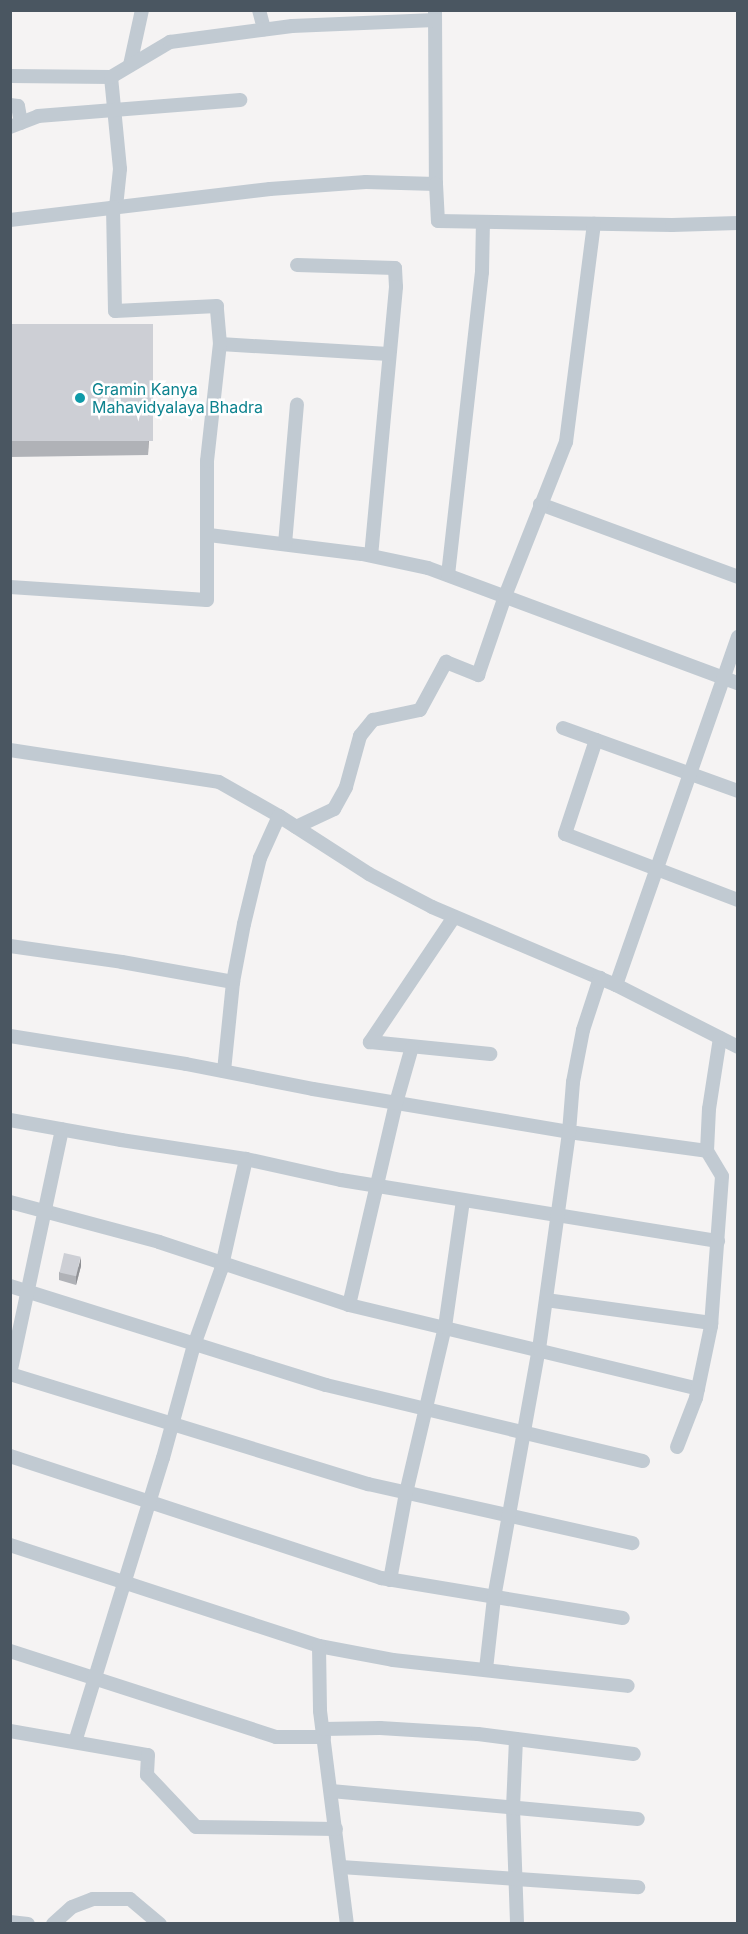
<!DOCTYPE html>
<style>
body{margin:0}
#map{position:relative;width:748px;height:1934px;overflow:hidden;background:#f5f3f3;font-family:Inter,sans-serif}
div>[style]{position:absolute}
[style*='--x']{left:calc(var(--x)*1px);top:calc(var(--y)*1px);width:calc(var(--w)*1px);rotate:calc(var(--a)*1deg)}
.minor>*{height:14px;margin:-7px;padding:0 7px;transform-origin:7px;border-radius:7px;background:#c1cad2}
.wall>*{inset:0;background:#b0b2b7}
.shaded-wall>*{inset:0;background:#909195}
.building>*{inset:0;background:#cdcfd5;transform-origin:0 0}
.dots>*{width:16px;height:16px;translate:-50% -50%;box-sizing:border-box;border:3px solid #fff;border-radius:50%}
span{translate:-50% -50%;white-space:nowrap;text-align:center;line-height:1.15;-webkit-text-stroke:5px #fff;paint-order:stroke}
.culture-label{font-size:16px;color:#0d838f}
.left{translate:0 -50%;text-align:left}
.frame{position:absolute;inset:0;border:12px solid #4a5661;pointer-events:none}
</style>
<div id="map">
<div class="minor">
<div style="--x:259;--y:10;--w:20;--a:75"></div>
<div style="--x:435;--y:10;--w:174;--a:89.7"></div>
<div style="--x:130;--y:65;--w:56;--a:-77.7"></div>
<div style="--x:10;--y:76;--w:101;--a:0.6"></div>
<div style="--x:111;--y:77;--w:92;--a:84.4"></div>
<div style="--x:120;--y:169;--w:37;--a:96"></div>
<div style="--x:111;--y:77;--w:69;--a:-30.7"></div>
<div style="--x:170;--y:42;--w:123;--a:-7.5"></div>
<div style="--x:292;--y:26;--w:143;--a:-2.4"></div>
<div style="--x:10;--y:105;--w:8;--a:7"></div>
<div style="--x:18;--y:106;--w:17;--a:80"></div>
<div style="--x:10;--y:127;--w:30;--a:-21"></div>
<div style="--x:38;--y:116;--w:203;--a:-4.5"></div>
<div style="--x:10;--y:220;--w:262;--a:-6.8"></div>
<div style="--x:270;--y:189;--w:96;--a:-4.2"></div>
<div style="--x:366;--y:182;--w:70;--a:1.6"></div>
<div style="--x:436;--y:184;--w:37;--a:87"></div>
<div style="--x:438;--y:221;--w:234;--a:1"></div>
<div style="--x:672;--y:225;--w:66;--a:-1.7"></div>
<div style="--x:297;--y:265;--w:98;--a:1.8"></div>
<div style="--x:395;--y:268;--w:19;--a:87"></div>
<div style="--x:396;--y:287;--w:269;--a:95.3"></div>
<div style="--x:220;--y:344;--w:169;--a:3.4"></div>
<div style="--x:540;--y:504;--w:211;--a:20.2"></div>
<div style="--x:209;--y:535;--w:154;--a:7.1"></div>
<div style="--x:362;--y:554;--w:67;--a:12"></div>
<div style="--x:428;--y:568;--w:331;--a:20.4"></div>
<div style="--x:285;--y:544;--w:140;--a:-85.1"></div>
<div style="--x:448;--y:575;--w:305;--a:-83.6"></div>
<div style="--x:482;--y:272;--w:50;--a:-88.9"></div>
<div style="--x:10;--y:587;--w:197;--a:3.8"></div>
<div style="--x:207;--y:600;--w:139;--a:-90"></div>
<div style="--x:207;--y:461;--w:118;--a:-83.7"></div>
<div style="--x:220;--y:344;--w:38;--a:-95"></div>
<div style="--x:217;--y:306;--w:102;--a:177.2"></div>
<div style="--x:115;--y:311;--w:104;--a:-91.1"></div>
<div style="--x:563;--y:728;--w:186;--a:19.8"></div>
<div style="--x:596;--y:740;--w:99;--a:108.3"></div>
<div style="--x:565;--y:834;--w:185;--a:20.9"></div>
<div style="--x:10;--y:750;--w:211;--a:8.7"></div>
<div style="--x:219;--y:782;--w:69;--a:29.5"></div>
<div style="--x:279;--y:816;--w:107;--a:32.8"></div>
<div style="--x:369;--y:874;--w:71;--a:27.6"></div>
<div style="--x:432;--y:907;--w:200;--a:23"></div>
<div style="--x:616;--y:985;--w:137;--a:26.9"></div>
<div style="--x:296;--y:827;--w:42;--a:-25.3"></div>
<div style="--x:334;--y:809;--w:25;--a:-61"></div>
<div style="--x:346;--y:787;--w:53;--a:-74.6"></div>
<div style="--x:360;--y:736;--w:21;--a:-51"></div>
<div style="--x:373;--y:720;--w:48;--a:-12"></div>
<div style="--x:420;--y:710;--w:55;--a:-61.6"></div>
<div style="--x:446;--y:662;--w:35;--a:22"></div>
<div style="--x:478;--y:675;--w:83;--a:-71.1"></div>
<div style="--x:505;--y:596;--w:166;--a:-68.4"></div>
<div style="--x:566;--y:442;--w:220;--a:-82.7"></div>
<div style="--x:454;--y:917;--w:151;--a:123.9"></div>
<div style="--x:370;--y:1042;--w:121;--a:5.7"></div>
<div style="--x:10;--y:946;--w:113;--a:8.1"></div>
<div style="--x:122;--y:962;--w:113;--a:10.2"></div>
<div style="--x:616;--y:985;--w:369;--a:-70.7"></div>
<div style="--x:10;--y:1036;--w:178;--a:9"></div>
<div style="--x:186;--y:1064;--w:129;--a:11.1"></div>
<div style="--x:313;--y:1089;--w:267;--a:9.5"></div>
<div style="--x:576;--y:1133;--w:132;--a:7.8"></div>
<div style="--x:224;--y:1071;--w:89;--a:-84.2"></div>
<div style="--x:233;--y:982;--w:59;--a:-79.3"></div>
<div style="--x:244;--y:924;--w:68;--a:-76.4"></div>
<div style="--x:260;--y:858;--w:46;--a:-65.7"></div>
<div style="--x:10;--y:1120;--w:113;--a:10.2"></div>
<div style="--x:121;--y:1140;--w:126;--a:8.6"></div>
<div style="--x:246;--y:1159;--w:97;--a:12.5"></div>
<div style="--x:341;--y:1180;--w:382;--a:9.2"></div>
<div style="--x:10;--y:1202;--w:154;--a:15"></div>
<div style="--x:159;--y:1242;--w:200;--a:18.3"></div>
<div style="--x:349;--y:1305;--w:359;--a:13.5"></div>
<div style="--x:10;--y:1286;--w:331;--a:17.4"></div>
<div style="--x:326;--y:1385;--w:326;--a:13.5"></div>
<div style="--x:546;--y:1300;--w:167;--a:7.9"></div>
<div style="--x:349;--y:1305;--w:207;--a:-76.9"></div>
<div style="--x:396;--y:1103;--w:58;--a:-74.1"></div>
<div style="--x:10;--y:1374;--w:375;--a:17.1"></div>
<div style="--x:368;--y:1484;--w:271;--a:12.6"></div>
<div style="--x:10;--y:1374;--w:250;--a:-78"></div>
<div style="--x:677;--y:1447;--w:53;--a:-68.8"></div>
<div style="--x:696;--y:1398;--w:74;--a:-78.2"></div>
<div style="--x:711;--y:1326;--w:150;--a:-85.8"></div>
<div style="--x:722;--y:1176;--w:29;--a:-121"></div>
<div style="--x:707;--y:1151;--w:42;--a:-87.3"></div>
<div style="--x:709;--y:1109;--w:72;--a:-81.2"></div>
<div style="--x:10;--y:1456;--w:391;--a:18.2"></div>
<div style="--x:381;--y:1578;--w:245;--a:9.4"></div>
<div style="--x:10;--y:1545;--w:325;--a:18.1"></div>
<div style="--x:319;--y:1646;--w:75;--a:10.7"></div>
<div style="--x:393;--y:1660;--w:236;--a:6.3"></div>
<div style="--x:390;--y:1580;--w:88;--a:-79.6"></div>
<div style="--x:406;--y:1493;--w:171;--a:-76.8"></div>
<div style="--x:445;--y:1327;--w:127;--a:-81.9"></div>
<div style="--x:319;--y:1646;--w:65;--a:89.1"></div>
<div style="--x:320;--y:1711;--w:215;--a:82.8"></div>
<div style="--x:10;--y:1651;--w:280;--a:17.9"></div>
<div style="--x:276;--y:1737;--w:48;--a:0"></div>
<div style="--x:486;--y:1669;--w:71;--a:-83.6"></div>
<div style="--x:494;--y:1598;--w:253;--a:-79.8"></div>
<div style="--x:539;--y:1349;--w:219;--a:-82.1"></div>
<div style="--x:569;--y:1132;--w:50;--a:-85.4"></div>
<div style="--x:573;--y:1082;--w:53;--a:-79.1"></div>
<div style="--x:583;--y:1030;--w:55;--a:-71.9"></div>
<div style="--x:323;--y:1729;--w:57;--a:-1"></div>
<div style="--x:380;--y:1728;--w:98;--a:3.5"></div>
<div style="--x:478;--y:1734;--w:157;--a:7.3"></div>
<div style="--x:10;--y:1731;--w:140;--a:9.9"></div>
<div style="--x:148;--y:1755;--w:20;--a:93"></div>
<div style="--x:147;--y:1775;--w:71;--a:46.7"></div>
<div style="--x:196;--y:1827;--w:140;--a:0.8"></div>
<div style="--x:516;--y:1739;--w:69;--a:92.5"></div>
<div style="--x:513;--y:1808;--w:116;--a:88"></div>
<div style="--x:75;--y:1742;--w:297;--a:-72.8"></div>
<div style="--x:163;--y:1458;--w:114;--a:-74.7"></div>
<div style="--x:193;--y:1348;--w:83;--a:-70.3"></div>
<div style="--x:221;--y:1270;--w:114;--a:-77.3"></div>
<div style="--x:331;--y:1791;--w:308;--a:5.2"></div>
<div style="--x:341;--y:1867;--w:298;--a:3.9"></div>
<div style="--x:10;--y:1922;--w:18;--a:6"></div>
<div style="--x:53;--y:1924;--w:25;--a:-42"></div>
<div style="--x:72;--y:1907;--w:22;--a:-21"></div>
<div style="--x:93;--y:1899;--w:37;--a:0"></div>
<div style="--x:130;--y:1899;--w:39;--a:40"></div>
</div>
<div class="wall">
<div style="clip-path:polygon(10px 324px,153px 340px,148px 455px,10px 457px)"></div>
<div style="clip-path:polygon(81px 1266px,76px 1285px,59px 1280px,59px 1272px)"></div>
</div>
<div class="shaded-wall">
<div style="clip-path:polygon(153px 324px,153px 340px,148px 455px,148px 439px)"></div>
<div style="clip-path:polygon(81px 1257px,81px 1266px,76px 1285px,76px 1276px)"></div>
</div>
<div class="building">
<div style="left:10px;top:324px;width:143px;height:117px"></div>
<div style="left:64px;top:1253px;width:17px;height:20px;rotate:13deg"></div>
</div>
<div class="dots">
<div style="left:80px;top:398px;background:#0f9aa8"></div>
</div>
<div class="culture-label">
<span class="left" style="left:92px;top:398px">Gramin Kanya<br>Mahavidyalaya Bhadra</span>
</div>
<div class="frame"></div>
</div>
